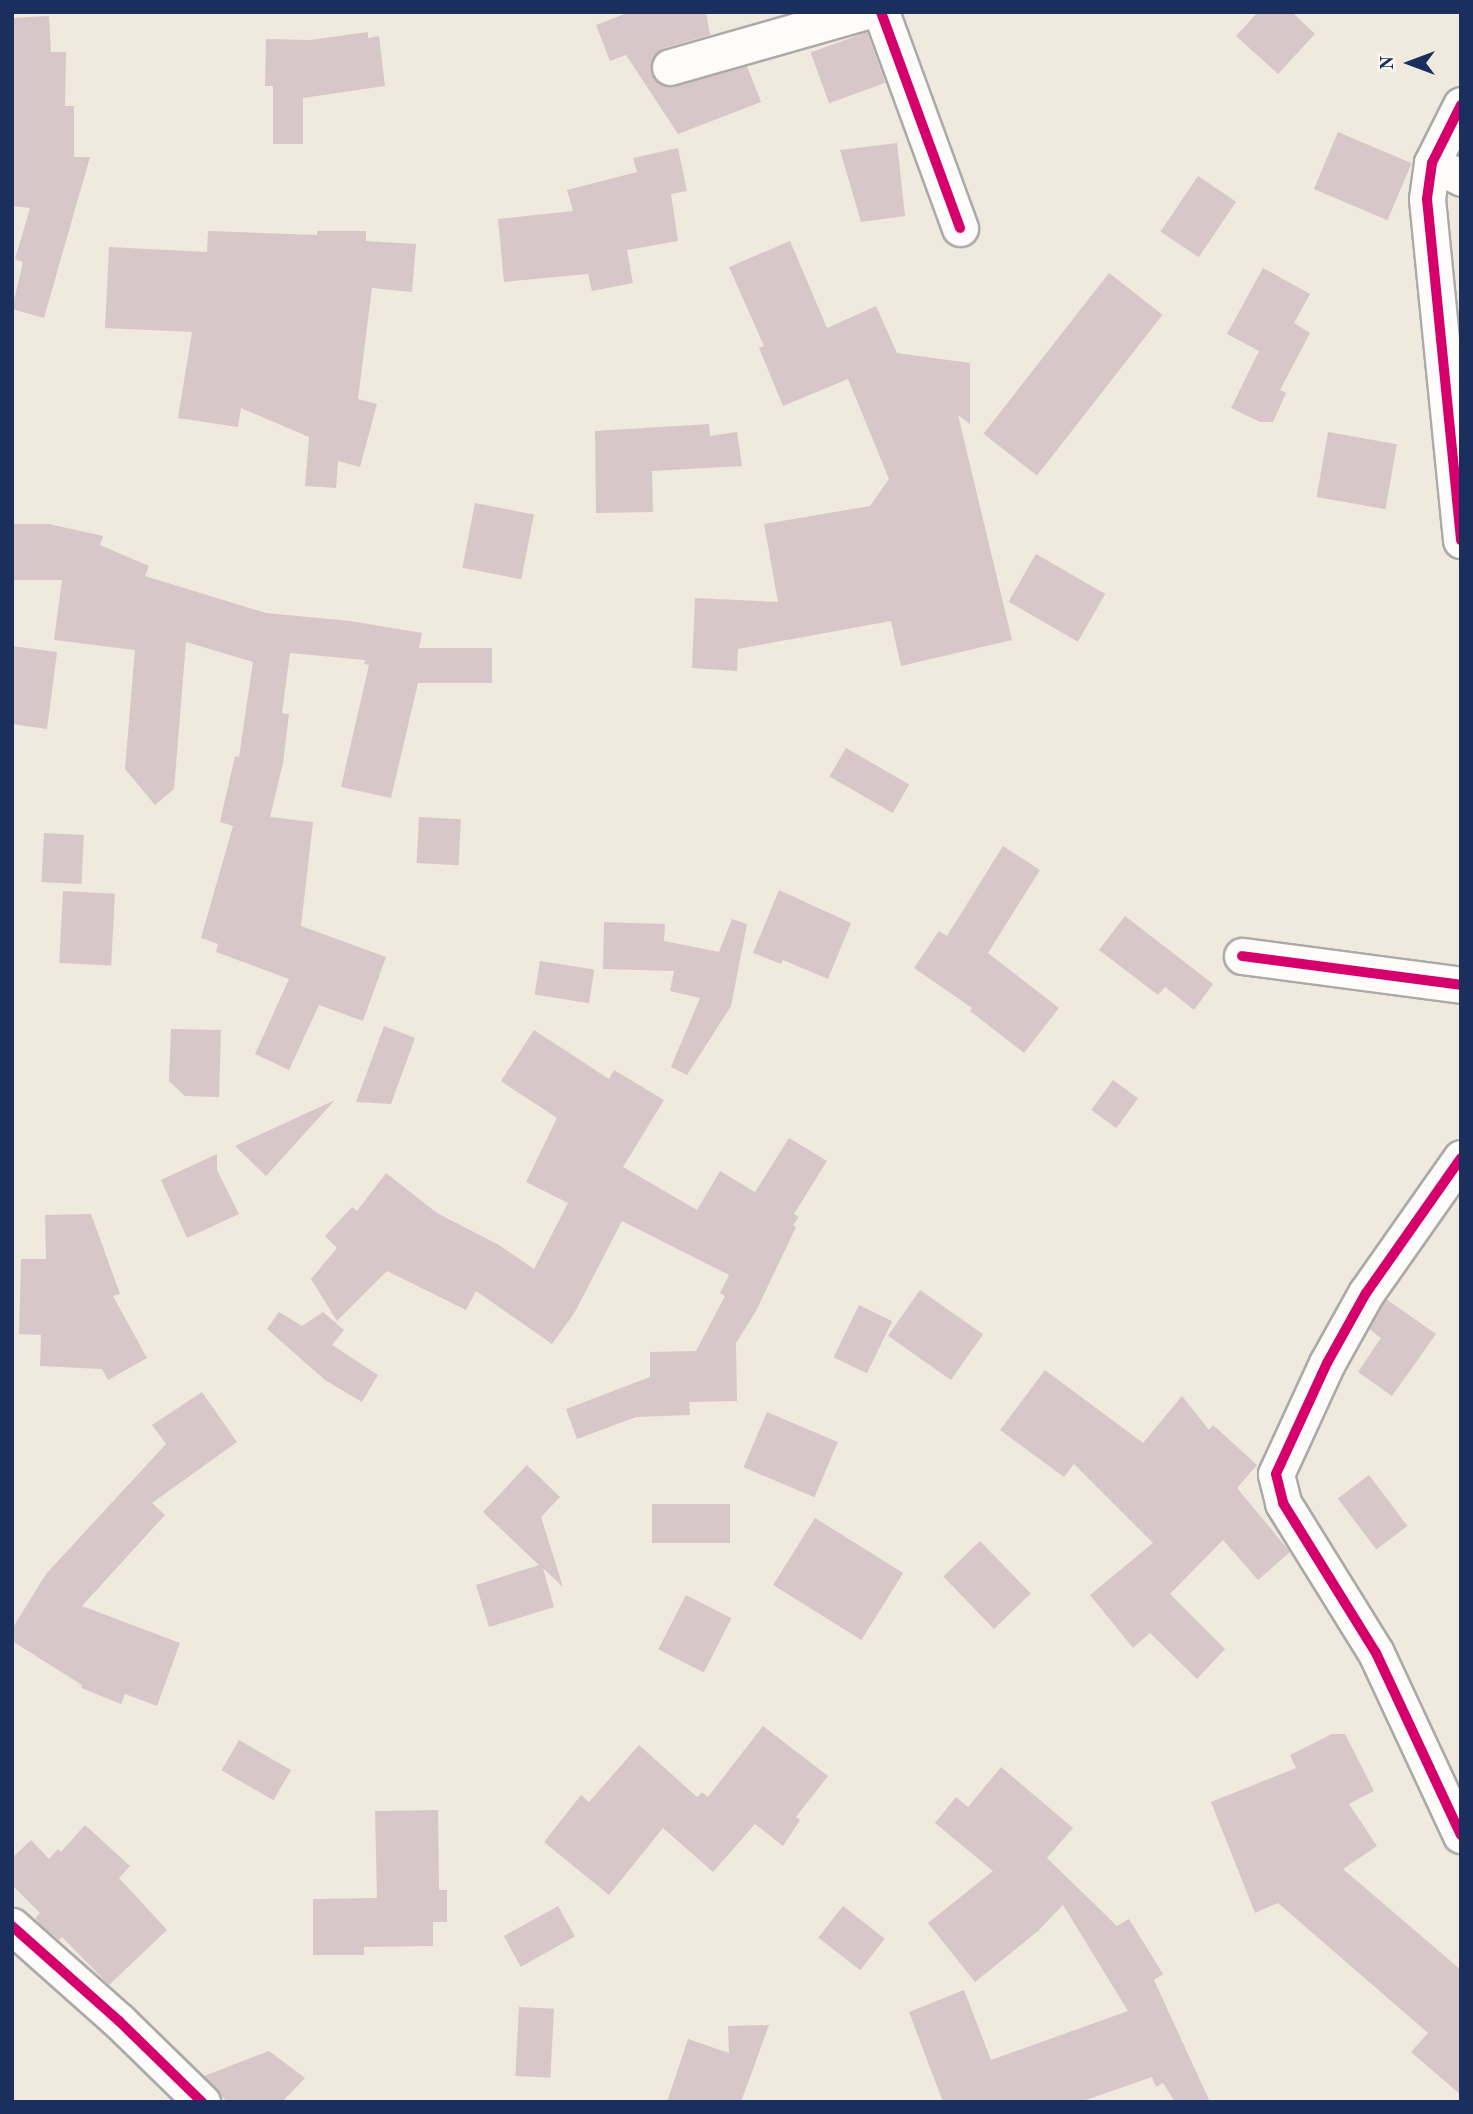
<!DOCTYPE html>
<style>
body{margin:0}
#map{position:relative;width:1473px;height:2114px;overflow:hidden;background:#f0e9de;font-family:"Old Standard TT",serif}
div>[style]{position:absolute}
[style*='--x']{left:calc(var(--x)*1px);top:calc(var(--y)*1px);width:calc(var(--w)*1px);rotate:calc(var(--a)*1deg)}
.building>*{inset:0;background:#d8c7c8;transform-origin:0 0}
.roads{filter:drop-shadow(2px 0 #abaaa9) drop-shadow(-2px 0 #abaaa9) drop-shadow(0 2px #abaaa9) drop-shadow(0 -2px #abaaa9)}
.street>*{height:35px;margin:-17.5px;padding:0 17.5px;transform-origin:17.5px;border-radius:17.5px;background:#fdfcfa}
.cycleway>*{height:10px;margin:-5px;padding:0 5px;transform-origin:5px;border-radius:5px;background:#d6006c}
span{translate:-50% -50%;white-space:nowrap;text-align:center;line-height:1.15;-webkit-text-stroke:5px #fbf7ec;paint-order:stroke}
.frame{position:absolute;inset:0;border:14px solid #1b2f5e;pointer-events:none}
.north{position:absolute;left:1375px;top:28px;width:70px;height:70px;-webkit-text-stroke:5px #fbf7ec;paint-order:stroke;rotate:270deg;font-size:19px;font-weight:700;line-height:28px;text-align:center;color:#1b2f5e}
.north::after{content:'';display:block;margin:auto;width:24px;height:32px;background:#1b2f5e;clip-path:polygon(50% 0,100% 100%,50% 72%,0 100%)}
</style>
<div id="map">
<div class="building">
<div style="clip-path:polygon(630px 12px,706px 12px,710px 35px,664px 48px,655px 54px,651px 72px,656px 81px,664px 86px,676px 86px,747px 66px,761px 102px,678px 134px,626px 55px,610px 61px,596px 25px)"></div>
<div style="clip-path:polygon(1258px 12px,1292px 12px,1315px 34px,1278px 74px,1236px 36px)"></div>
<div style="clip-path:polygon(49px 16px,51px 52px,66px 52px,65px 106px,74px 106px,74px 157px,90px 157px,44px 318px,12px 309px,23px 262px,15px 259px,30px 208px,12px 206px,12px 18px)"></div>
<div style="clip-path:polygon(368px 32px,368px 38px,379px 36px,385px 86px,303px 98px,303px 144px,273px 144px,273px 86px,265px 86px,266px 39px,310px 40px)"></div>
<div style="left:867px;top:32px;width:54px;height:60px;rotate:70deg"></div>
<div style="left:1338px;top:132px;width:80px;height:62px;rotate:23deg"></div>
<div style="clip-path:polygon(897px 143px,905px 216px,861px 222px,840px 150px)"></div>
<div style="clip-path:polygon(678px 148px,687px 191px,671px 194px,678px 241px,627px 250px,633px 283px,592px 291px,588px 274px,504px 282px,498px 219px,573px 211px,567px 190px,637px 172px,633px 158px)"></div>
<div style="left:1198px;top:176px;width:46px;height:67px;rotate:34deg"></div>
<div style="clip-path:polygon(208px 231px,317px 235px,317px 231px,366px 231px,366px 241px,416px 244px,412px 292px,372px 288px,358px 399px,377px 404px,360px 467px,338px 461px,336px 488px,305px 486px,309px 437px,241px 408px,238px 427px,178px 418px,192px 332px,105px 328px,109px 247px,207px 252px)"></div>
<div style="clip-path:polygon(790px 241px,827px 328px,876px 306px,897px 353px,970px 363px,970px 424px,958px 415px,1012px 640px,901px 666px,891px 621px,738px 649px,737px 671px,692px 668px,695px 598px,778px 602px,764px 524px,870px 506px,889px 479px,848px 379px,783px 406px,759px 348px,764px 346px,729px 267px)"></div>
<div style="clip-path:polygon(1263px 268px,1310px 294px,1294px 323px,1310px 333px,1280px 390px,1286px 393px,1273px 422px,1260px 422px,1231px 408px,1259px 351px,1227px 334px)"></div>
<div style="left:1109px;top:273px;width:68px;height:204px;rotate:38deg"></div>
<div style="clip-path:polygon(709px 424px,710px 436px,737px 432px,742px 466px,652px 471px,653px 512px,596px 513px,595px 431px)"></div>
<div style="left:1328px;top:432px;width:70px;height:66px;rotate:10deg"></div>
<div style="left:475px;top:503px;width:60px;height:66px;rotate:11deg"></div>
<div style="clip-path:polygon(12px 524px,49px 524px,103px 536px,100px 545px,149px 566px,145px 576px,266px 613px,350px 621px,422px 633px,419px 648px,492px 648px,492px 683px,418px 683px,391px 798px,341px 787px,369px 665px,364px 664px,365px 660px,290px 653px,282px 713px,289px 714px,283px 763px,270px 817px,313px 822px,301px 926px,386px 957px,363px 1021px,319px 1005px,289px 1070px,255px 1054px,289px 979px,216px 952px,218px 944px,201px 938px,233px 826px,220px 822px,235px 756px,239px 757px,253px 662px,186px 642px,174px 789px,155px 805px,125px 769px,135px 650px,54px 640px,62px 580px,12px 580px)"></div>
<div style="left:1036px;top:554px;width:80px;height:55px;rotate:30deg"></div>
<div style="clip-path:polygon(12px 646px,57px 652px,47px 729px,12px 724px)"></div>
<div style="left:846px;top:748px;width:73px;height:33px;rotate:30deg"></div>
<div style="left:419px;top:817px;width:42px;height:46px;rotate:3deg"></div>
<div style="left:44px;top:833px;width:40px;height:49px;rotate:3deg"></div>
<div style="clip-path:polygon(1003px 846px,1040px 870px,988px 953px,1059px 1008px,1024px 1053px,970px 1011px,972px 1008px,914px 968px,939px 931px,947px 936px)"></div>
<div style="clip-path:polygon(779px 890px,851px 923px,828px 979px,783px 960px,781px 964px,753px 953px)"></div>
<div style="left:63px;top:891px;width:52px;height:72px;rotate:3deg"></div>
<div style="clip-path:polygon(1125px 916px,1213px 984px,1194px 1010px,1165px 987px,1158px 995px,1099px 950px)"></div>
<div style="clip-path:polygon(732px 919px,747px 924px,731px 1006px,687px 1075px,671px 1067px,700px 998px,670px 991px,674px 971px,603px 969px,604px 922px,665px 924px,664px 941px,719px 952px)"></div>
<div style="left:540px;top:961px;width:55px;height:34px;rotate:9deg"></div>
<div style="clip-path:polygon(384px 1026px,415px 1038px,391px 1104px,356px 1102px)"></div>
<div style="clip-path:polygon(171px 1029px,221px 1030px,219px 1097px,185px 1096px,169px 1081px)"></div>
<div style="clip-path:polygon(534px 1030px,609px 1079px,614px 1070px,664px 1100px,623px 1167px,697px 1210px,720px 1171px,755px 1192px,789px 1138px,827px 1161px,794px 1214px,799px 1217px,793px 1225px,796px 1227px,756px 1311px,736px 1343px,737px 1401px,689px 1402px,690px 1415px,636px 1417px,577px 1439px,566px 1409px,650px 1377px,650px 1352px,696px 1351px,725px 1296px,720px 1293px,729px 1275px,622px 1221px,575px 1312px,552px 1344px,476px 1291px,466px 1310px,387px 1271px,337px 1321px,311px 1279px,337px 1248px,325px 1236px,352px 1207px,357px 1211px,386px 1173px,437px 1213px,499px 1245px,534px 1269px,568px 1203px,526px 1182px,557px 1118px,501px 1081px)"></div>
<div style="left:1113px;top:1080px;width:31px;height:37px;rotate:36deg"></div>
<div style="clip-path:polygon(335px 1100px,266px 1176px,235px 1146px)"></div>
<div style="clip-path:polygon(217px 1154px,217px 1170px,239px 1214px,187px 1238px,161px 1180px)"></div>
<div style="clip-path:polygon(91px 1214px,120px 1294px,113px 1296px,147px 1358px,108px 1380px,102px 1369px,40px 1366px,41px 1335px,19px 1334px,21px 1259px,46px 1259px,45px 1215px)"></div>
<div style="left:920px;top:1290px;width:77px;height:56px;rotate:35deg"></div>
<div style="clip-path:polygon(1386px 1299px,1436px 1334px,1392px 1396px,1358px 1372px,1381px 1338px,1369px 1329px)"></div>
<div style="left:859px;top:1305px;width:37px;height:58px;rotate:26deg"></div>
<div style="clip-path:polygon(279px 1312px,302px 1326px,323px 1312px,344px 1330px,332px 1345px,378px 1375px,362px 1402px,325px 1380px,267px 1329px)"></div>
<div style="clip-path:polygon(1045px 1370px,1143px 1443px,1182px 1396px,1209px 1430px,1213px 1425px,1257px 1465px,1237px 1488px,1290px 1552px,1258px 1580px,1223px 1540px,1170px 1594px,1225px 1649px,1197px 1679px,1150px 1633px,1133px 1648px,1090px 1595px,1153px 1543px,1074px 1464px,1064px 1477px,1000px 1430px)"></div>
<div style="clip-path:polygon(202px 1392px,237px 1442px,152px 1503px,165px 1515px,82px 1606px,180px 1643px,157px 1706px,125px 1694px,121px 1704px,81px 1688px,82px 1685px,12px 1641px,12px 1629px,46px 1574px,166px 1444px,152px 1425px)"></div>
<div style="left:767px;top:1412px;width:77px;height:60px;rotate:23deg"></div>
<div style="clip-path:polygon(527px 1465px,560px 1497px,541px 1517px,563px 1587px,543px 1568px,554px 1607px,489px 1627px,476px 1585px,539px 1565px,483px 1512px)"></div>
<div style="left:1369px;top:1475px;width:64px;height:39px;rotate:53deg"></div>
<div style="left:730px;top:1504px;width:39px;height:78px;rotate:90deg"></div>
<div style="left:815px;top:1518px;width:104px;height:79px;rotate:32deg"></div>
<div style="left:980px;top:1541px;width:73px;height:51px;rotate:46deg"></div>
<div style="left:686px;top:1595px;width:51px;height:61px;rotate:27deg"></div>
<div style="clip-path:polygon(763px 1726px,828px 1776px,796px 1817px,800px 1820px,783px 1846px,755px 1824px,713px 1872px,663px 1828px,609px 1895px,544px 1842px,581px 1795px,589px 1802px,639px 1745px,697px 1797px,702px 1792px,708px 1797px)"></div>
<div style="clip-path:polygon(1332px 1734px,1345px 1734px,1374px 1791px,1349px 1804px,1377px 1846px,1343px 1869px,1461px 1970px,1461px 2095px,1411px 2052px,1428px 2033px,1278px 1903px,1255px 1913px,1211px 1802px,1296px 1768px,1290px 1755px)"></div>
<div style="left:239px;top:1740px;width:60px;height:35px;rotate:30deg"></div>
<div style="clip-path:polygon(1001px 1767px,1073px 1828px,1047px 1858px,1117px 1926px,1129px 1919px,1163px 1974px,1154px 1980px,1210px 2102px,1175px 2102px,1163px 2083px,1156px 2087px,1152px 2077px,1080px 2102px,943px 2102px,909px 2012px,964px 1990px,991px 2060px,1128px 2011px,1063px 1905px,1038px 1931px,975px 1982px,928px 1923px,993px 1871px,935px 1823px,956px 1797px,968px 1807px)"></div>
<div style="clip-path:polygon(438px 1810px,439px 1890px,447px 1890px,447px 1922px,433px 1922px,433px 1946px,364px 1947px,364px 1955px,313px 1955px,313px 1899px,377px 1898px,375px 1811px)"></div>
<div style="clip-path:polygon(85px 1825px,130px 1866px,119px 1878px,167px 1930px,109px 1985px,62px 1937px,59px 1940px,41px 1925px,35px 1918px,40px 1913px,12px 1885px,12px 1858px,31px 1840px,49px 1859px,58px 1849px,61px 1852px)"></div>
<div style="left:558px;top:1906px;width:35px;height:62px;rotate:61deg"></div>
<div style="left:843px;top:1906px;width:53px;height:40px;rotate:38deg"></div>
<div style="left:519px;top:2007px;width:35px;height:69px;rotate:3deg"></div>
<div style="clip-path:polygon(769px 2025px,741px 2102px,667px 2102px,688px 2039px,729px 2053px,728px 2026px)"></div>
<div style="clip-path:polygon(269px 2051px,305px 2078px,282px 2102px,227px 2102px,204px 2076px)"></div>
</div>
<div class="roads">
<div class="street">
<div style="--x:881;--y:12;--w:230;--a:69.9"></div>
<div style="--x:670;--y:67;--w:201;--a:-15.9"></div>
<div style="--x:1461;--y:105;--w:65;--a:116.6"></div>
<div style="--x:1432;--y:163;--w:36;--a:98"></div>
<div style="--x:1427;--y:199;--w:343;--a:84.3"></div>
<div style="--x:1432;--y:163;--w:33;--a:27"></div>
<div style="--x:1242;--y:956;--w:221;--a:7.5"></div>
<div style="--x:1461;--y:1158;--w:165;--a:125.1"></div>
<div style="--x:1366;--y:1293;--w:80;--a:119.1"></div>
<div style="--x:1327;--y:1363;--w:122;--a:114.7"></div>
<div style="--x:1276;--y:1474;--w:30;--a:76"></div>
<div style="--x:1283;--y:1503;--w:176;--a:58.2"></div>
<div style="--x:1376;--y:1653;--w:201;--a:65"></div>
<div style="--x:12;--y:1926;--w:143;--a:41.6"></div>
<div style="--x:119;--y:2021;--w:116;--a:44.3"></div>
</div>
</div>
<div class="cycleway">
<div style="--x:881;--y:12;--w:230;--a:69.9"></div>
<div style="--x:1461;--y:105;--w:65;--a:116.6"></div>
<div style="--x:1432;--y:163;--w:36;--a:98"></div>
<div style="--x:1427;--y:199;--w:343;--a:84.3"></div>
<div style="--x:1242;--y:956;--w:221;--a:7.5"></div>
<div style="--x:1461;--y:1158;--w:165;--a:125.1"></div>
<div style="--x:1366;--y:1293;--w:80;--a:119.1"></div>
<div style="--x:1327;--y:1363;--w:122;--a:114.7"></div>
<div style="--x:1276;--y:1474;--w:30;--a:76"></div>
<div style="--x:1283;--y:1503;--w:176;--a:58.2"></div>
<div style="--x:1376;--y:1653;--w:201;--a:65"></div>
<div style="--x:12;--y:1926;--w:143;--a:41.6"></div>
<div style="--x:119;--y:2021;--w:116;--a:44.3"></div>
</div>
<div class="frame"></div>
<div class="north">N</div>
</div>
